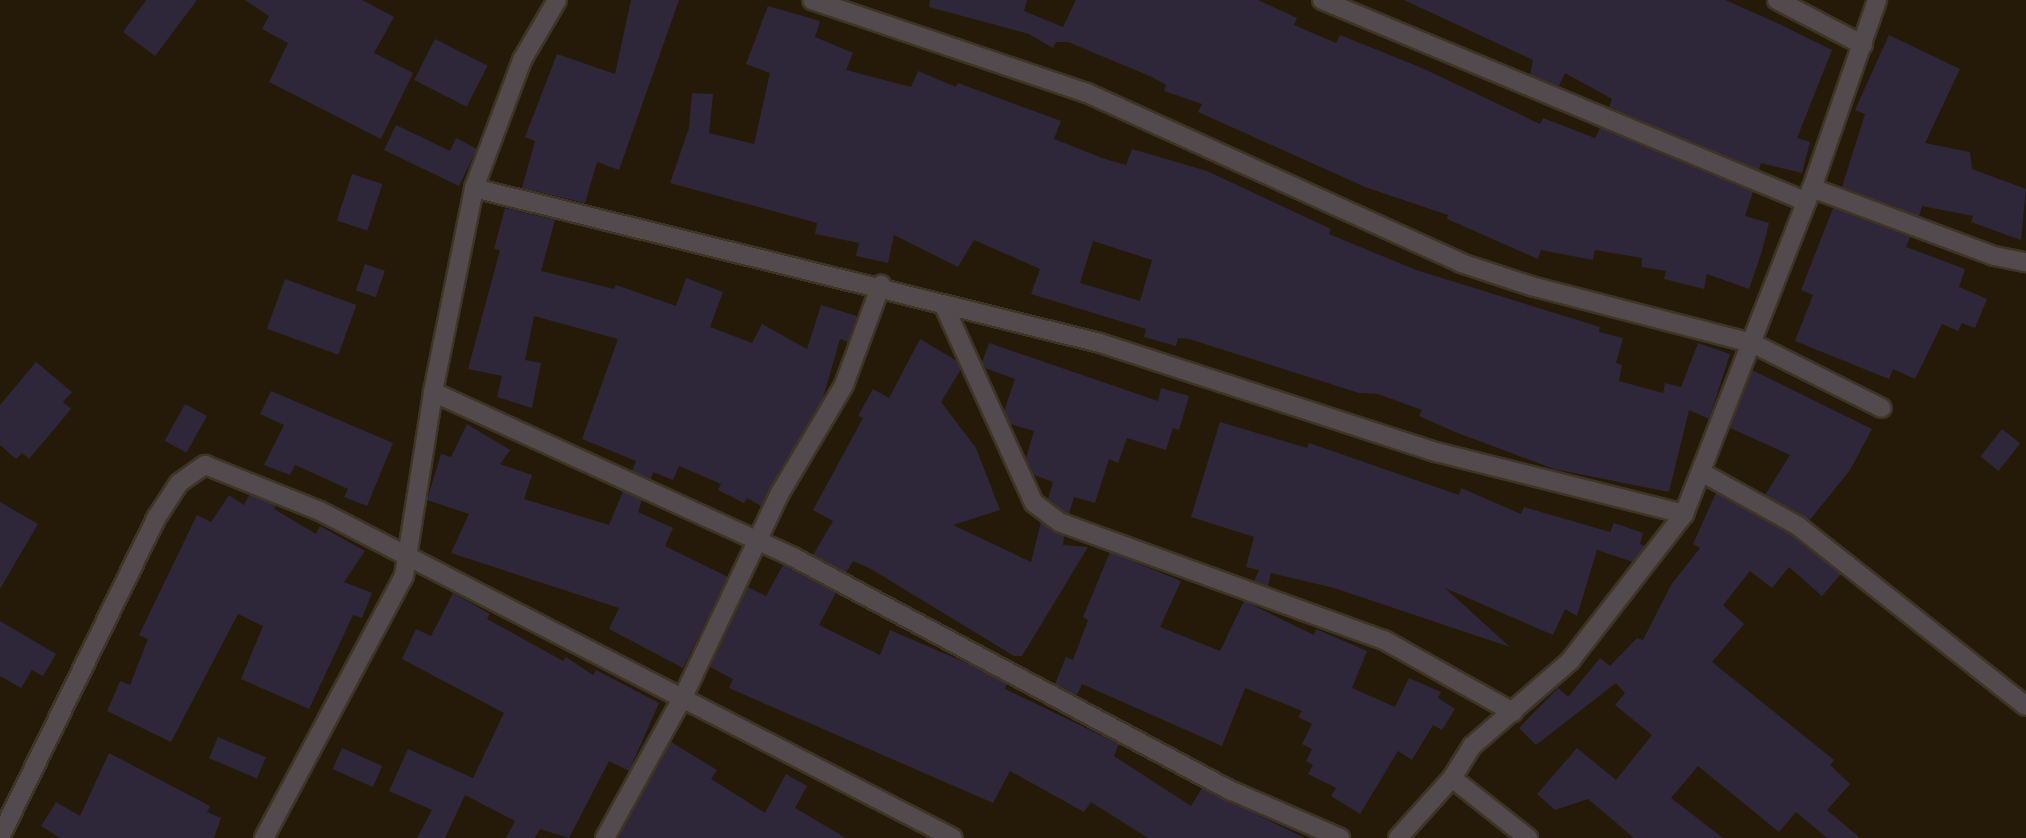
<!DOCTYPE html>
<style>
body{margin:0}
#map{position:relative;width:2026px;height:838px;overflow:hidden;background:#251a08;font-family:"Asap Condensed",sans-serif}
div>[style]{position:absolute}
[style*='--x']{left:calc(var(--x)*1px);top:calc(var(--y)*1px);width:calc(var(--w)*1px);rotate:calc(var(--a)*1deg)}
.building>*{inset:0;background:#2d2739;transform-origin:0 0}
.roads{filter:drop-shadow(2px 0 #3f3524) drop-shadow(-2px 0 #3f3524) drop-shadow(0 2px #3f3524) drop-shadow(0 -2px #3f3524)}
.minor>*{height:18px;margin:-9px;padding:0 9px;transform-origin:9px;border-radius:9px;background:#534a4e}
span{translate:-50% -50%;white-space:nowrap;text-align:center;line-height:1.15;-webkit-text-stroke:6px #0a0602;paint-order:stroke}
</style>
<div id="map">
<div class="building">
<div style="clip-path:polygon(146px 0,197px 0,155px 56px,123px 32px)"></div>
<div style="clip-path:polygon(245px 0,362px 0,394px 17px,374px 53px,413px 73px,381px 139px,269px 82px,288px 43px,262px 29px,269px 16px)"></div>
<div style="clip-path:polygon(631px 0,679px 0,619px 170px,597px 162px,585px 203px,522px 188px,535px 141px,525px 137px,557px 54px,615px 74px)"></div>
<div style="clip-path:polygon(930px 0,1027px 0,1024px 11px,1063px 27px,1076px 0,1258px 0,1297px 18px,1294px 25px,1336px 43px,1340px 35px,1422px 68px,1540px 124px,1543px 118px,1595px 138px,1600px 128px,1753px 192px,1745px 216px,1769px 223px,1762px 251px,1749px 289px,1707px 274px,1704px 289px,1664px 279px,1666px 271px,1641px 267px,1642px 258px,1595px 250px,1593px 260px,1541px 250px,1538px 259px,1447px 219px,1448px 215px,1365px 187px,1198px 112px,1202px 104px,1164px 91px,1166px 85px,1152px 77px,1068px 42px,1056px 42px,1053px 48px,1029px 34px,929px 7px)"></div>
<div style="clip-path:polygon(1404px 0,1725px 0,1775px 22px,1832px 50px,1797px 138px,1810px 142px,1802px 173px,1761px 163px,1759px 170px,1609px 107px,1612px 99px,1565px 73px,1559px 86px,1530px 75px,1533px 60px)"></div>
<div style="clip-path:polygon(evenodd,768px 6px,820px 21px,815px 37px,853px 53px,846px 70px,911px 87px,918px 71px,956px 87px,958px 83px,1061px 121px,1054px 139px,1105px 159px,1126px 165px,1132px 149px,1207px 171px,1331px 229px,1329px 234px,1416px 270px,1600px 327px,1599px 332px,1623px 338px,1616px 363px,1622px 365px,1619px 381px,1663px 393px,1665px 383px,1681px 387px,1698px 343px,1730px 354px,1709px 419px,1689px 410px,1669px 492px,1554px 469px,1455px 432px,1419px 416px,1422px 410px,1378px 394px,1359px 393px,1189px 339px,1178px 338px,1176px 346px,1144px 337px,1146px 329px,1031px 294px,1040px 269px,974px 240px,958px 267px,894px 235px,888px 263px,856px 256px,859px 243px,815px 234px,817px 223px,670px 183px,689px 128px,692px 93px,713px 94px,709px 133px,754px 144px,770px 73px,746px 64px,768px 6px,1093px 241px,1152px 260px,1140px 301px,1080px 283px,1093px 241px)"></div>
<div style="clip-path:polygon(1889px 35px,1960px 69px,1925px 143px,1970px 152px,1972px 169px,2026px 189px,2021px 240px,1971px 222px,1973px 216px,1922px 206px,1919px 216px,1842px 187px,1865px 114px,1855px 110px)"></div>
<div style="left:435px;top:39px;width:59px;height:46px;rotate:27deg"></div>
<div style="clip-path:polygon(396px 125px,450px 151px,456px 138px,477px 149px,459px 186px,384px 150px)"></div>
<div style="left:352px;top:174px;width:32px;height:49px;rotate:18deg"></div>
<div style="clip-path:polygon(505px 208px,555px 220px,541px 271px,614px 289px,616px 285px,676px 306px,686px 278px,723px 292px,710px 327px,752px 343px,762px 324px,807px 349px,821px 305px,857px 316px,848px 342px,840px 339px,823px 398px,761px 506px,747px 498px,744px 503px,718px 490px,721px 484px,679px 466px,673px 480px,653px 472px,651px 479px,632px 471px,636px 461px,582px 439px,618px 339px,534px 316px,525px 360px,541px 363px,532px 408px,497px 397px,502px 376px,468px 369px,500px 250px,494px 249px)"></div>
<div style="clip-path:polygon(1833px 208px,1910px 237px,1906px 247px,1965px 269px,1959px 287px,1987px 299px,1975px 328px,1962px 323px,1958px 331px,1942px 324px,1915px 379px,1893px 369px,1889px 379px,1795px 341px,1813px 295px,1801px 290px)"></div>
<div style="left:365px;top:264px;width:21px;height:28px;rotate:19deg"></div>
<div style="left:285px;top:279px;width:76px;height:53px;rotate:20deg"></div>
<div style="clip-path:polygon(920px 339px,957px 361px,961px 369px,941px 402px,976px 448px,1000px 510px,953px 525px,1031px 562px,1041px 522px,1064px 536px,1063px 545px,1088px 547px,1022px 656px,1014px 656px,871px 569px,853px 561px,846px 573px,813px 555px,833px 521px,813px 510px,863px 418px,858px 416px,873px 389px,889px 398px)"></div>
<div style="clip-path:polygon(989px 343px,1158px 401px,1161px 388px,1189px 396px,1179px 430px,1173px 428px,1166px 450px,1127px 438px,1118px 463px,1109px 459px,1095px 503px,1074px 497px,1069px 514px,1064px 512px,1048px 499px,1053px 482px,1034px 475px,1026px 458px,1034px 431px,1010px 424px,1004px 411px,1015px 379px,985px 368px,982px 362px)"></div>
<div style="clip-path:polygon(36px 362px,72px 392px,63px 402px,71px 409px,29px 459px,22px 453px,16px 459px,0 445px,0 405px)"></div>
<div style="clip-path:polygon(1752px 370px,1872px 429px,1850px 470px,1809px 521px,1765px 495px,1790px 455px,1730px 428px)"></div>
<div style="clip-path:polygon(271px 391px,393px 443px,367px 506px,344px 497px,348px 489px,295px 465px,290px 475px,264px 465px,284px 425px,260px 414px)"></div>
<div style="left:185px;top:404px;width:25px;height:42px;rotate:29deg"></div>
<div style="clip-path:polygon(1220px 422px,1307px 448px,1309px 443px,1459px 495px,1461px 488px,1521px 514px,1524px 507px,1610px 532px,1614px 523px,1643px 533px,1640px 544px,1645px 546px,1633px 562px,1597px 550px,1577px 616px,1565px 609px,1553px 635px,1445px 588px,1510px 647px,1334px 588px,1271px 573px,1268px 586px,1254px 581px,1259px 570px,1246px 567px,1254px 537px,1191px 517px)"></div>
<div style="clip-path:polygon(467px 424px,510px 450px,500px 464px,532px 475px,524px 499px,609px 525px,623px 491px,642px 500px,638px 512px,673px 528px,665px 546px,728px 577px,683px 668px,609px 629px,619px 608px,451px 553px,469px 514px,427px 500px,441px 454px,451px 457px)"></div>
<div style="left:2002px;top:429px;width:23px;height:35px;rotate:38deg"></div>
<div style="clip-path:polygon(1716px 493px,1792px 535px,1841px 574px,1822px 596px,1789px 567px,1772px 588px,1750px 571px,1723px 605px,1744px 624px,1712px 662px,1834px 760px,1830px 765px,1850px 784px,1827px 810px,1860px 838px,1827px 838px,1796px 812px,1779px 832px,1698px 766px,1671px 798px,1723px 838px,1634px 838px,1588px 799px,1555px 810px,1537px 794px,1577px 748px,1616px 780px,1652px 735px,1615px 705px,1625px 693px,1616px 683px,1536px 745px,1519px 728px,1558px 688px,1568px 697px,1600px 658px,1610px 666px,1637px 638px,1643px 640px,1671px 585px,1700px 548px,1693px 544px)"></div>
<div style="clip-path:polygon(229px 495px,244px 505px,249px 495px,276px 505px,274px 509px,316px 534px,320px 526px,365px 551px,344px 582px,372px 593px,362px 618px,353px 615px,309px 709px,241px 679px,263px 626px,238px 614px,171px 742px,107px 711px,120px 681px,130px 685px,148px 639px,139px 635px,197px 515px,211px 522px)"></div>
<div style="clip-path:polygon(0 502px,38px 524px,0 589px)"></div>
<div style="clip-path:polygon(1110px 552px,1181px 581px,1160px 627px,1220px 651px,1244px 601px,1314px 635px,1316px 629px,1367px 651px,1352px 688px,1395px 707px,1409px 678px,1441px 692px,1438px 698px,1455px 709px,1442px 730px,1433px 725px,1412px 760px,1398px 751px,1360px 814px,1331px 796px,1336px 788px,1308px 774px,1313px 765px,1306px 761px,1312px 749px,1302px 744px,1312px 724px,1298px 717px,1302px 711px,1245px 688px,1222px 746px,1082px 684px,1077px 695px,1055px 684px,1066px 657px,1073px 660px,1088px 620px,1083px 617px)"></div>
<div style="clip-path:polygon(783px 565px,836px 593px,819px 625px,880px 655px,890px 630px,971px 665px,1007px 684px,1005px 689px,1119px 744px,1114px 756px,1191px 806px,1202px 788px,1305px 838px,1148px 838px,1091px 802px,1084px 812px,1010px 771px,993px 803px,729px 688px,733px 679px,710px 667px,748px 587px,766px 596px)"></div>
<div style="clip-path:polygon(453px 593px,490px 614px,487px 619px,563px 661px,566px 657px,593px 675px,596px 670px,659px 703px,629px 771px,609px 761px,569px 838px,540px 829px,535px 838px,506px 838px,515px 821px,465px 795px,445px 838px,417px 838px,432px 810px,389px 791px,408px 749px,473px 778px,504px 713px,402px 659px,416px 629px,431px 636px)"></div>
<div style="clip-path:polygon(0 621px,56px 654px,43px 676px,32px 670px,21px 688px,0 676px)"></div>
<div style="left:218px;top:737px;width:52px;height:23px;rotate:23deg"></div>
<div style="clip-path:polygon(671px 742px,717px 770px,711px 779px,765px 813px,786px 774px,807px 786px,795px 808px,846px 838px,618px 838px)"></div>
<div style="left:342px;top:748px;width:44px;height:23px;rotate:24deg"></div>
<div style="clip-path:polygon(109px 753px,210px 806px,207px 812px,221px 818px,214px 838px,60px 838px,41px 826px,56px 802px,80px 816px)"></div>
</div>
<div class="roads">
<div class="minor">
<div style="--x:812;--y:0;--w:290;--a:18.7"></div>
<div style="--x:1087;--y:93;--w:411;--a:24.4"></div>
<div style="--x:1461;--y:263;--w:74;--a:18.2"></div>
<div style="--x:1531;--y:286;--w:228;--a:14.5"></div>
<div style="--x:1752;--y:343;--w:145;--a:26.6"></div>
<div style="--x:1322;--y:0;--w:525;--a:22.61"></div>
<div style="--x:1777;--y:0;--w:97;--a:27.6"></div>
<div style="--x:474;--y:188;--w:645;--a:13.91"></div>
<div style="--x:1100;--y:343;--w:353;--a:18"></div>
<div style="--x:1436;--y:452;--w:256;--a:14"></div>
<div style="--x:1812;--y:188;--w:194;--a:20.5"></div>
<div style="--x:1994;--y:256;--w:33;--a:11"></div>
<div style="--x:945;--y:308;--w:214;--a:65.5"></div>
<div style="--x:1034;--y:503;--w:31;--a:37"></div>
<div style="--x:1059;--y:522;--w:346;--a:20"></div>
<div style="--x:1384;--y:640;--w:148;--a:29.2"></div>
<div style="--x:433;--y:392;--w:396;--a:24.6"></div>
<div style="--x:793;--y:557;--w:497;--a:28.1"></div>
<div style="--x:1232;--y:791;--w:118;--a:23.5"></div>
<div style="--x:1701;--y:472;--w:111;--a:29.1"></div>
<div style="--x:1798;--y:526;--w:290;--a:38.3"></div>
<div style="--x:1452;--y:778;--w:97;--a:38.3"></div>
<div style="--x:0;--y:837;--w:356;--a:-63.9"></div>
<div style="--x:157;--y:517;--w:40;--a:-57.1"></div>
<div style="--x:179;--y:483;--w:32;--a:-35"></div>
<div style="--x:205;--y:465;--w:124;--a:21.8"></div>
<div style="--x:320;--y:511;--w:712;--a:27.32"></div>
<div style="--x:264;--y:838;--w:297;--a:-61.9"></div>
<div style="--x:404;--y:576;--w:186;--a:-81"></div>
<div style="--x:433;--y:392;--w:208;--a:-78.6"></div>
<div style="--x:474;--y:188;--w:137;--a:-69.4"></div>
<div style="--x:522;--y:60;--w:69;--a:-59.7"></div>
<div style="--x:605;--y:838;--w:163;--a:-61.1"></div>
<div style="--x:684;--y:695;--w:224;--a:-64.6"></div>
<div style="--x:780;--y:493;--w:126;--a:-59.3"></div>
<div style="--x:844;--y:385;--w:107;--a:-69.7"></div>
<div style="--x:1398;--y:838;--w:81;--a:-48"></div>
<div style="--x:1452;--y:778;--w:38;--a:-58"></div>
<div style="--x:1472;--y:746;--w:130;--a:-40.9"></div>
<div style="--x:1570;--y:661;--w:186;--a:-52.2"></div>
<div style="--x:1684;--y:514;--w:350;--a:-68.6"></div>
<div style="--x:1812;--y:188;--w:199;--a:-70.9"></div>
</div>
</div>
</div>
